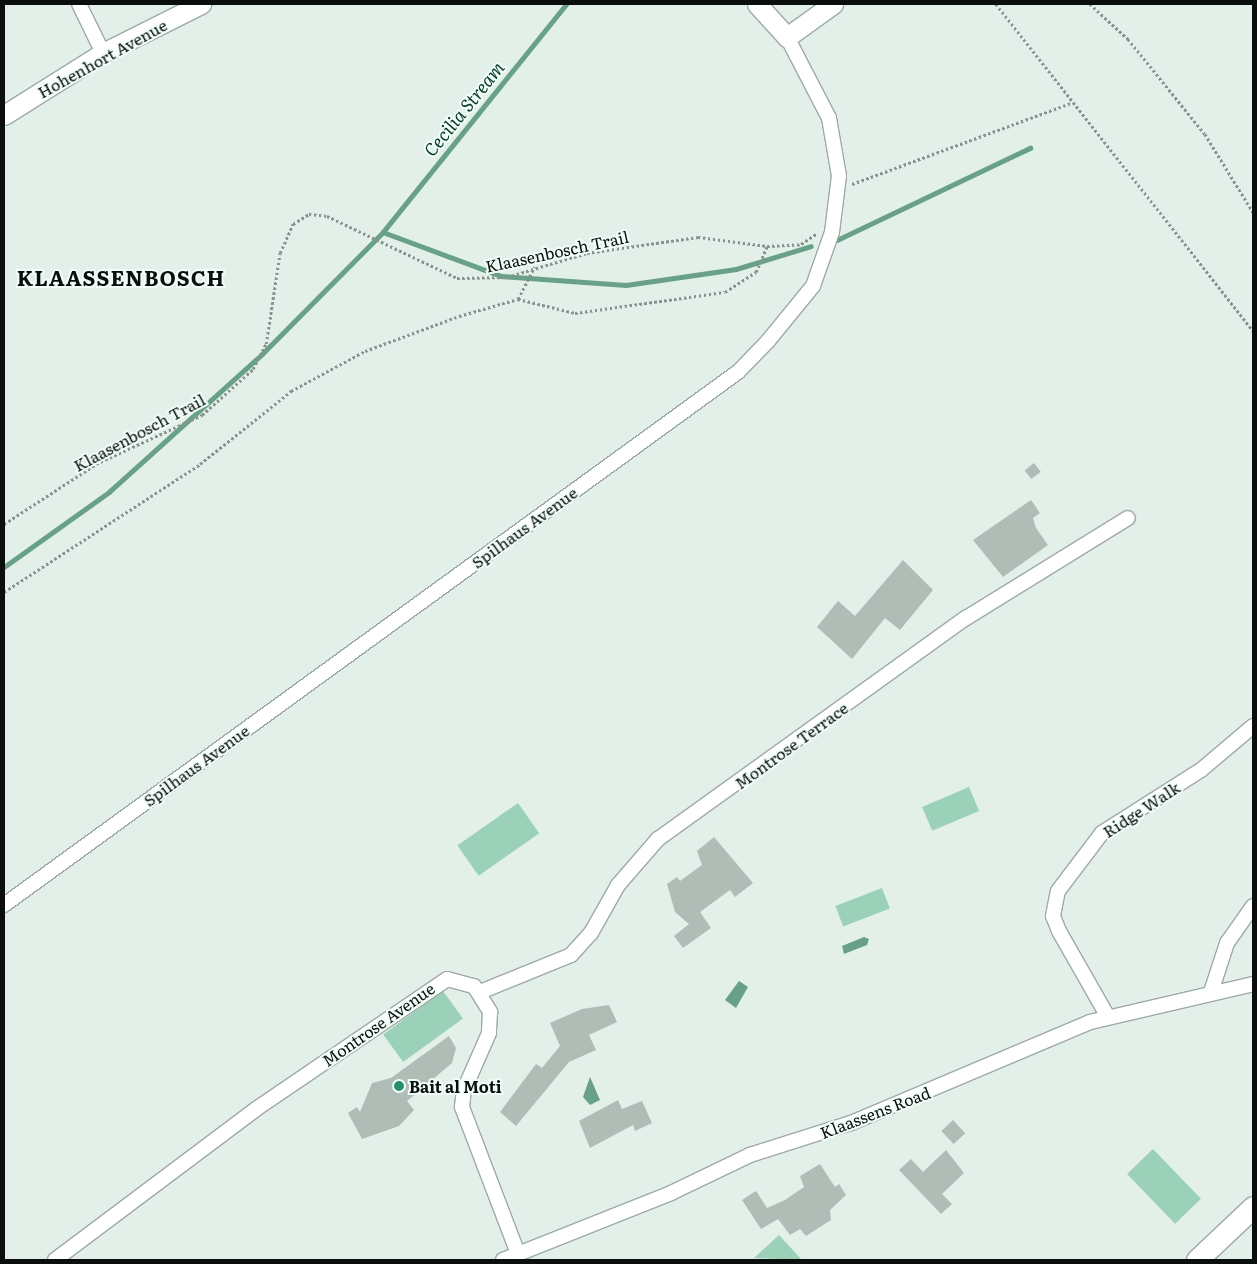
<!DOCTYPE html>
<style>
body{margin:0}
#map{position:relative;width:1257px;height:1264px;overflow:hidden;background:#e3f0ea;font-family:Literata,serif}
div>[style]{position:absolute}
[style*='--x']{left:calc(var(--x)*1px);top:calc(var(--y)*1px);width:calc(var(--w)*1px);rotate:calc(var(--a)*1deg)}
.green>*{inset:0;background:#9bd1b9;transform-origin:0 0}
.water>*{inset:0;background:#69a088}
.stream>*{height:4.5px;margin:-2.25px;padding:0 2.25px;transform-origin:2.25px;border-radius:2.25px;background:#69a088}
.building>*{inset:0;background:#b0bcb6;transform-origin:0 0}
.path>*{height:2.5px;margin-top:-1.25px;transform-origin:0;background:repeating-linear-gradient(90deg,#89928e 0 2.5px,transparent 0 5px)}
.roads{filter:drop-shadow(1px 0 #9eaaa5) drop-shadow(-1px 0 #9eaaa5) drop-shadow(0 1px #9eaaa5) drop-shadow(0 -1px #9eaaa5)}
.street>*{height:14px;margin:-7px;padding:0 7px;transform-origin:7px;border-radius:7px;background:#fff}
.secondary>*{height:19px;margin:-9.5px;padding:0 9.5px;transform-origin:9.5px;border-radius:9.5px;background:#fff}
.primary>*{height:21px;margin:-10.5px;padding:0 10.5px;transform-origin:10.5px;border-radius:10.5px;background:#fff}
.dots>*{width:14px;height:14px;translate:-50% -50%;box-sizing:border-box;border:2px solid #f1fdf7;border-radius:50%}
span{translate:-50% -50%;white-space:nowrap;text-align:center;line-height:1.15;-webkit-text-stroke:4px #f1fdf7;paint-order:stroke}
.street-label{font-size:16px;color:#0a0e0c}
.poi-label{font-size:16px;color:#0a0e0c;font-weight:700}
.left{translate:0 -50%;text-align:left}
.water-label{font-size:18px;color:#063828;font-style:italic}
.district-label{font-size:21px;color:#0a0e0c;font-weight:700;letter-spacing:1px}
.frame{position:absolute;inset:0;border:5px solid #0a0e0c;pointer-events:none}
</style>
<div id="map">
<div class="green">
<div style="left:969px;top:787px;width:26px;height:51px;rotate:67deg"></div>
<div style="left:518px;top:803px;width:37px;height:74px;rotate:55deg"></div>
<div style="left:882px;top:888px;width:22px;height:50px;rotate:69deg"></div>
<div style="left:443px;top:991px;width:34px;height:74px;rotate:54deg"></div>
<div style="left:1153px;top:1149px;width:69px;height:36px;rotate:46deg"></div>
<div style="clip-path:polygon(779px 1235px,802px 1260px,754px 1258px)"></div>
</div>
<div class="water">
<div style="clip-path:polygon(864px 937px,869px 939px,867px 945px,844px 954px,842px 946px)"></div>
<div style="clip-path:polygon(739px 981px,748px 987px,736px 1008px,725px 1000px)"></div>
<div style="clip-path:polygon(590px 1077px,600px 1100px,590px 1105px,583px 1097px)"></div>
</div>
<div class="stream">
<div style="--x:383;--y:232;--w:292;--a:-51.2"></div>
<div style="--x:837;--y:240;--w:214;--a:-25.5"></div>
<div style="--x:4;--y:567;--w:129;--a:-35.5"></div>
<div style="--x:109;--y:492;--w:206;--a:-42"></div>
<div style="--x:262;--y:354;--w:172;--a:-45.2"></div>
<div style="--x:383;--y:232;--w:126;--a:20.4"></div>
<div style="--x:501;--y:276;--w:125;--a:4.1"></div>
<div style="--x:626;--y:285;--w:111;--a:-8.3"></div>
<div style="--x:736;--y:269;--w:78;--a:-17"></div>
</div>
<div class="building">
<div style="left:1034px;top:463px;width:11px;height:12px;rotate:52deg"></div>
<div style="clip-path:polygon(1031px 500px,1040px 513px,1033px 518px,1036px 528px,1048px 545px,1003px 577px,973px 540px)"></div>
<div style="clip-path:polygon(903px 560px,933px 590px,900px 630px,885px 618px,852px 659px,817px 627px,838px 601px,855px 616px)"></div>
<div style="clip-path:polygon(714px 837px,753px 883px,735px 897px,730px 890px,700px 912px,711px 928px,683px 948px,674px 936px,689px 924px,675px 912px,667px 884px,677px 877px,680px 881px,702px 865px,697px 851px)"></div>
<div style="clip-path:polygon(609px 1005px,617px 1022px,589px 1035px,596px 1050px,569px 1062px,516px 1126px,500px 1112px,536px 1064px,542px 1068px,560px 1046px,550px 1023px,582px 1009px)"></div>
<div style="clip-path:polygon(449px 1036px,456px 1048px,452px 1063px,407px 1101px,414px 1110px,399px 1126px,362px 1139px,348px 1113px,357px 1107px,360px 1112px,372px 1083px,391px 1078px)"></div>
<div style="clip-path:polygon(618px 1100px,622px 1109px,642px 1101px,652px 1123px,635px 1131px,633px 1125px,590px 1148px,579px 1121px)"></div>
<div style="left:953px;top:1120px;width:18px;height:16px;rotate:47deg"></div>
<div style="clip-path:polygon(946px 1150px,964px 1173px,942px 1194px,952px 1204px,941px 1214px,899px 1170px,911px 1159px,923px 1172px)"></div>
<div style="clip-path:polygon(820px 1164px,835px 1187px,839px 1184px,846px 1195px,830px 1210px,831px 1220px,806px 1236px,800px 1229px,790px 1235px,778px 1219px,761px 1229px,742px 1200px,756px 1191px,767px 1208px,785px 1200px,804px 1187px,800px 1176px)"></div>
</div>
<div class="path">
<div style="--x:996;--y:4;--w:416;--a:51.8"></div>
<div style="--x:1090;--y:4;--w:52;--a:42.6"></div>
<div style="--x:1128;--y:39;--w:122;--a:51"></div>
<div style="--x:1205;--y:134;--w:92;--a:58.4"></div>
<div style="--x:852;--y:184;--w:233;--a:-20.3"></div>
<div style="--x:518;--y:299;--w:59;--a:13.8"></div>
<div style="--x:575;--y:313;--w:151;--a:-8"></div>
<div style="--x:725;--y:292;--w:37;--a:-33"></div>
<div style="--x:756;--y:272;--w:28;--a:-67"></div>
<div style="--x:4;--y:524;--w:110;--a:-33.1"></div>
<div style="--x:96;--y:464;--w:117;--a:-24.8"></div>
<div style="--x:202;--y:415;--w:69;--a:-42"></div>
<div style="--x:253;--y:369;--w:28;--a:-63"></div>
<div style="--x:266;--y:344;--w:92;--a:-81.3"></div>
<div style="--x:280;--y:253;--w:32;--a:-66"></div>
<div style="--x:293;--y:224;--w:19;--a:-32"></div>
<div style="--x:309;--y:214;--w:18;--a:6"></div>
<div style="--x:327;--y:216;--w:144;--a:25.5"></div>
<div style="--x:457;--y:278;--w:50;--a:-1.1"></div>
<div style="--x:507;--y:277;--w:84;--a:-16.7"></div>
<div style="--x:587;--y:253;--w:112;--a:-8.2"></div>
<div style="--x:698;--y:237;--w:70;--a:7.4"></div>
<div style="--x:767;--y:246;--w:34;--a:-3"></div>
<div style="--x:801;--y:244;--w:18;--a:-34"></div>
<div style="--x:4;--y:592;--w:234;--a:-33.1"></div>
<div style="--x:200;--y:464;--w:117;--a:-38.7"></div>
<div style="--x:291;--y:391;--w:84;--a:-28.4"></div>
<div style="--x:365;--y:351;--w:100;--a:-20.4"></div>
<div style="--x:459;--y:316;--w:61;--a:-16.1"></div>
<div style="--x:518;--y:299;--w:36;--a:-63"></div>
</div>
<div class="roads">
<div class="street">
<div style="--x:79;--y:4;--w:55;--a:63.9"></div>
<div style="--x:4;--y:905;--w:907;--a:-35.99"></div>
<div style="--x:738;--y:372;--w:43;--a:-45.9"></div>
<div style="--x:768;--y:341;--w:71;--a:-50.7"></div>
<div style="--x:813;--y:286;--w:57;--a:-70.6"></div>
<div style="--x:832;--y:232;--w:56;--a:-82.9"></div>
<div style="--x:839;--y:176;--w:59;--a:-99.8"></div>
<div style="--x:829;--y:118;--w:91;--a:-117.4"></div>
<div style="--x:480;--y:992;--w:98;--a:-22.1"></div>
<div style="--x:571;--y:955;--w:30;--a:-48"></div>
<div style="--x:591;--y:933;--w:55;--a:-60.6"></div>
<div style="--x:618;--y:885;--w:61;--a:-49"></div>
<div style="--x:658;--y:839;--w:379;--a:-35.7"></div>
<div style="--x:966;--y:618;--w:190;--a:-31.7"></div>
<div style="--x:1211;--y:992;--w:52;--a:-71.9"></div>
<div style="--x:1227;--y:943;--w:45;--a:-54.9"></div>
<div style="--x:1108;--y:1017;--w:99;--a:-119.7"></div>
<div style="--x:1059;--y:931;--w:16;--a:-112"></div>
<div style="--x:1053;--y:916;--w:25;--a:-79"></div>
<div style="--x:1058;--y:891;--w:73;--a:-52.8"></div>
<div style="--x:1102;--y:833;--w:117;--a:-32.5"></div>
<div style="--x:1201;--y:770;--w:68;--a:-40.2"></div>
<div style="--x:55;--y:1260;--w:251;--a:-36.9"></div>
<div style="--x:256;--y:1109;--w:231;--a:-34.2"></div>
<div style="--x:447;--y:979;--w:28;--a:15"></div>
<div style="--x:474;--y:986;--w:31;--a:58"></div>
<div style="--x:490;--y:1012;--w:21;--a:93"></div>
<div style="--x:489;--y:1033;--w:62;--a:113.7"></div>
<div style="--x:464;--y:1090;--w:17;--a:97"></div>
<div style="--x:462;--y:1107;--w:157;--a:69.1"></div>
<div style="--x:503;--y:1260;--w:181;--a:-21.7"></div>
<div style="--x:671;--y:1193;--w:88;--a:-25.7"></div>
<div style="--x:750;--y:1155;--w:106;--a:-17.6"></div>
<div style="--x:851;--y:1123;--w:259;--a:-22.9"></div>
<div style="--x:1090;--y:1022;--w:167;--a:-13.1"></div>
</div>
<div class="secondary">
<div style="--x:757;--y:4;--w:45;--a:47.7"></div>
<div style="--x:787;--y:37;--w:57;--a:-35.7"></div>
<div style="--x:4;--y:115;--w:117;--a:-32.1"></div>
<div style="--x:103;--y:53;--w:110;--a:-26.6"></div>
</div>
<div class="primary">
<div style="--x:1197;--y:1260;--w:77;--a:-43.4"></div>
</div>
</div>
<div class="dots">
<div style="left:399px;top:1086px;background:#288f6c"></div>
</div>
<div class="street-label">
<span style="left:102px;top:58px;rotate:-29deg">Hohenhort Avenue</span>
<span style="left:557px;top:251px;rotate:-12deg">Klaasenbosch Trail</span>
<span style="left:139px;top:432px;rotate:-28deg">Klaasenbosch Trail</span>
<span style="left:524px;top:527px;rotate:-36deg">Spilhaus Avenue</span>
<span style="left:791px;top:745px;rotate:-36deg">Montrose Terrace</span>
<span style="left:196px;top:765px;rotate:-36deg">Spilhaus Avenue</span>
<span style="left:1141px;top:809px;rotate:-33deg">Ridge Walk</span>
<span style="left:378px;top:1024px;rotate:-35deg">Montrose Avenue</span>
<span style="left:875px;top:1112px;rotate:-21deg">Klaassens Road</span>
</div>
<div class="poi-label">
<span class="left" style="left:409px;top:1086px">Bait al Moti</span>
</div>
<div class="water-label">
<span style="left:464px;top:109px;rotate:-51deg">Cecilia Stream</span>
</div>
<div class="district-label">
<span style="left:121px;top:277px">KLAASSENBOSCH</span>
</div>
<div class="frame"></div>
</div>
